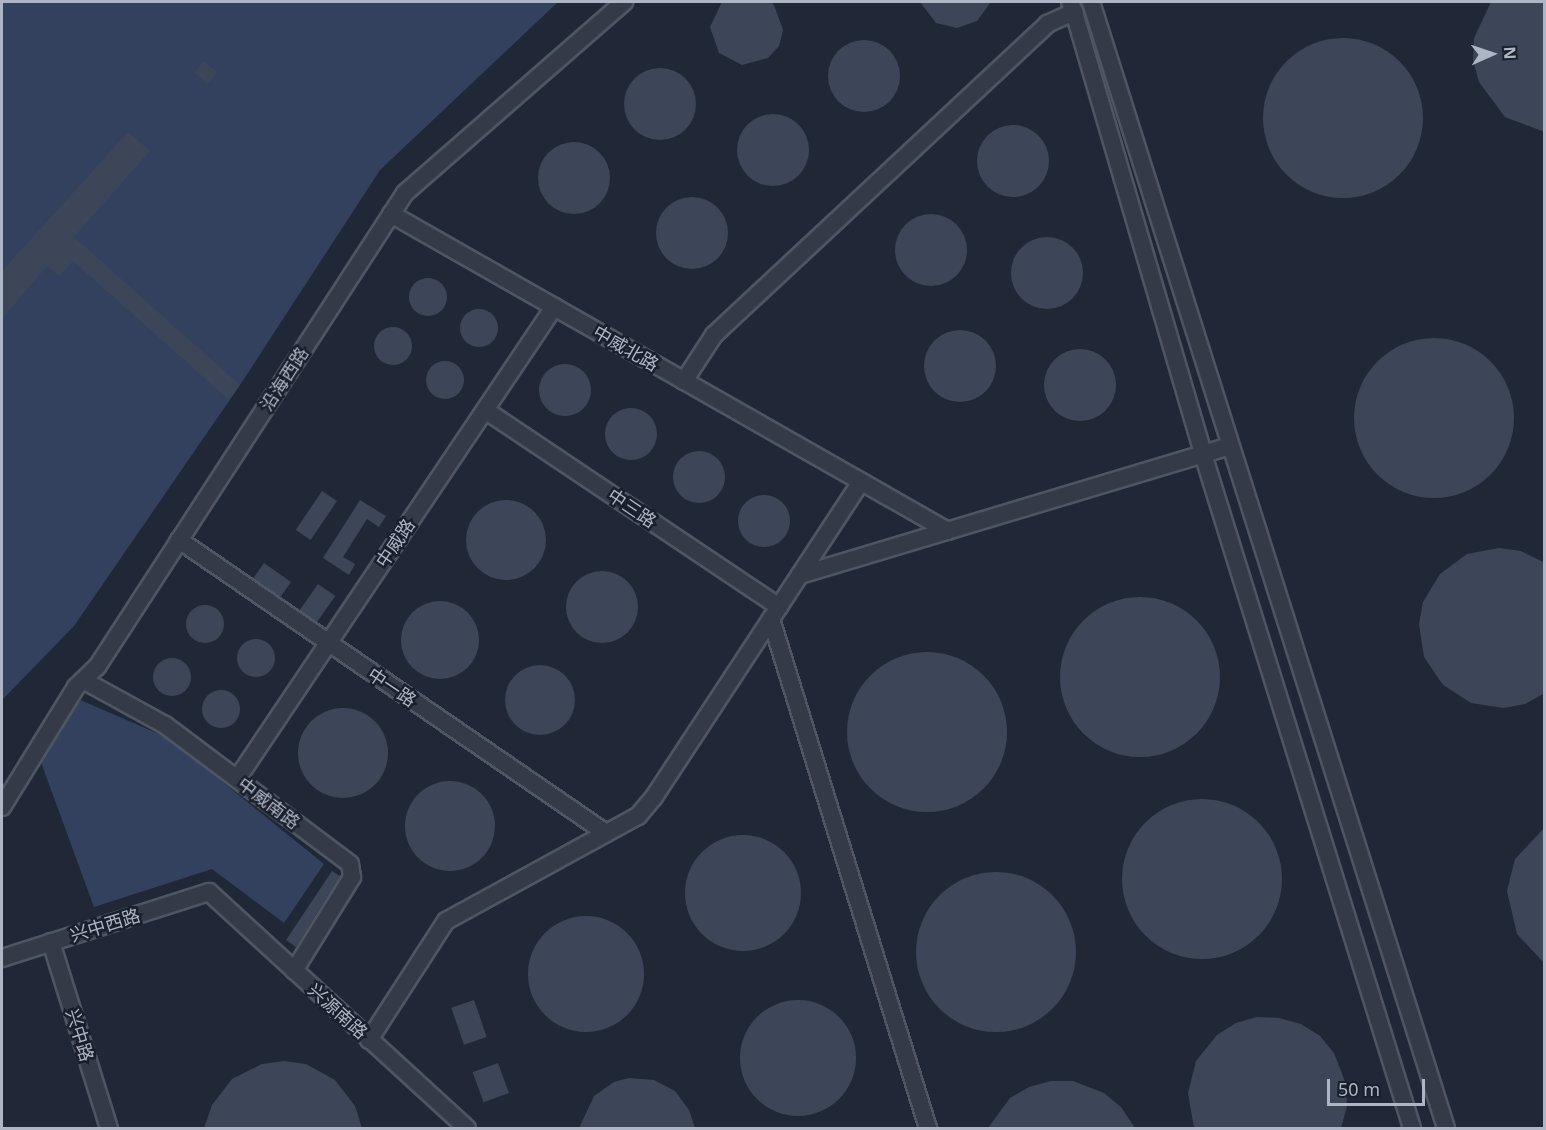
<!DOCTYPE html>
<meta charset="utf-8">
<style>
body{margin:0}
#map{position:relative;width:1546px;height:1130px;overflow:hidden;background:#202837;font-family:"Noto Sans","Noto Sans SC",sans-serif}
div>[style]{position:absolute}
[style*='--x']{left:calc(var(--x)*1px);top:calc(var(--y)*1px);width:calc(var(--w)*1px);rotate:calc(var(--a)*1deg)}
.water>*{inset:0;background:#33415f}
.building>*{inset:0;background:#3c4658;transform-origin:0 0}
.round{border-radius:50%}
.roads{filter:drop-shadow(2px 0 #4e5563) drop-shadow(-2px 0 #4e5563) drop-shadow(0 2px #4e5563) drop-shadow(0 -2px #4e5563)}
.minor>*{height:16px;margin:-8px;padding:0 8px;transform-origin:8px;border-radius:8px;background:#343a48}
span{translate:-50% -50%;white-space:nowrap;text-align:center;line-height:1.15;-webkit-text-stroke:5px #191f2c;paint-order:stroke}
.street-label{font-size:18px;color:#aeb5c5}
.frame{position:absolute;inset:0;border:3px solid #aeb5c5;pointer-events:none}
.north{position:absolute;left:1462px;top:24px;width:60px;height:60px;-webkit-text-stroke:4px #191f2c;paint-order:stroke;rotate:87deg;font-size:16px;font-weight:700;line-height:24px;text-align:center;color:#aeb5c5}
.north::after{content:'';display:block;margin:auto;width:21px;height:27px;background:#aeb5c5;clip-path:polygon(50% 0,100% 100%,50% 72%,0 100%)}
.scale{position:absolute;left:1327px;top:1079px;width:98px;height:27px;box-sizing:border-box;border:3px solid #aeb5c5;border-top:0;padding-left:8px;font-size:18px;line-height:21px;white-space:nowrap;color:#aeb5c5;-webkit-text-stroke:4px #191f2c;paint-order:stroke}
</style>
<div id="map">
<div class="water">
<div style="clip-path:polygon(2px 2px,558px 2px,380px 170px,240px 385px,74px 626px,2px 700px)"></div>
<div style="clip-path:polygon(78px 699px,168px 738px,324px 864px,284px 923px,212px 869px,94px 907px,39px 757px)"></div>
</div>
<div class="building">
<div style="clip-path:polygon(722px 2px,771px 2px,774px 5px,783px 30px,779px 46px,768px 58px,742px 65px,719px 53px,710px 27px)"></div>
<div style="clip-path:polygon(920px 2px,991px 2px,977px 21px,957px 28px,936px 23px)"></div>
<div style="clip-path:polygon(1491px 2px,1545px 2px,1545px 132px,1505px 117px,1479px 82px,1473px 60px,1474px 38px)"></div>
<div class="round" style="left:1263px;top:38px;width:160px;height:160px"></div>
<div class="round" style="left:828px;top:40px;width:72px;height:72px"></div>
<div style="left:204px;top:61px;width:18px;height:15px;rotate:41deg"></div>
<div class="round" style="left:624px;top:68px;width:72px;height:72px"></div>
<div class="round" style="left:737px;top:114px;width:72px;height:72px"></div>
<div class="round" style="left:977px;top:125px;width:72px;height:72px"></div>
<div style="clip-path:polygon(128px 132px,150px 151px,74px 237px,240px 385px,229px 400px,73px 261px,59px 276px,47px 266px,2px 319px,2px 271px)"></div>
<div class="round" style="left:538px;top:142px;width:72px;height:72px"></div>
<div class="round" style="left:656px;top:197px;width:72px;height:72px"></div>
<div class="round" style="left:895px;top:214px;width:72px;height:72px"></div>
<div class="round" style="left:1011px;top:237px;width:72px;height:72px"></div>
<div class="round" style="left:409px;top:278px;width:38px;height:38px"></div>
<div class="round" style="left:460px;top:309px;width:38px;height:38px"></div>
<div class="round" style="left:374px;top:327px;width:38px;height:38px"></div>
<div class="round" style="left:924px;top:330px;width:72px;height:72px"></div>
<div class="round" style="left:1354px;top:338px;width:160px;height:160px"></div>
<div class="round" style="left:1044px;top:349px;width:72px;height:72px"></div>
<div class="round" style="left:426px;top:361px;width:38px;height:38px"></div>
<div class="round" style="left:539px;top:364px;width:52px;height:52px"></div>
<div class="round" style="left:605px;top:408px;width:52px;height:52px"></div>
<div class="round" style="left:673px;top:451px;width:52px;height:52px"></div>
<div style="left:322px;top:491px;width:18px;height:47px;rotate:34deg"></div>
<div class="round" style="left:738px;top:495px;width:52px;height:52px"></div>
<div style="clip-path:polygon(360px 500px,386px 516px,379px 527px,367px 519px,343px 557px,355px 564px,349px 575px,323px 558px)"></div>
<div class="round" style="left:466px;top:500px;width:80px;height:80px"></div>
<div style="clip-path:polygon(1499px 548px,1521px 551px,1545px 563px,1545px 693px,1525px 704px,1504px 708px,1471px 703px,1443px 685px,1424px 657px,1419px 624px,1423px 602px,1440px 574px,1467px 554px)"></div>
<div style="left:264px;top:563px;width:33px;height:19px;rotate:35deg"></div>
<div class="round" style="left:566px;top:571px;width:72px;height:72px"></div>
<div style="left:318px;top:584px;width:21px;height:32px;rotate:35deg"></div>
<div class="round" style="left:1060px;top:597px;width:160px;height:160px"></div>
<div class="round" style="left:401px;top:601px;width:78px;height:78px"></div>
<div class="round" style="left:186px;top:605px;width:38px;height:38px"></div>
<div class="round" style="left:237px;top:639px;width:38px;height:38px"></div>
<div class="round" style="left:847px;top:652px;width:160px;height:160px"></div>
<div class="round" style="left:153px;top:658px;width:38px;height:38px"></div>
<div class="round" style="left:505px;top:665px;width:70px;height:70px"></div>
<div class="round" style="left:202px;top:690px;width:38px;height:38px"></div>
<div class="round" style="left:298px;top:708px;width:90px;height:90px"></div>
<div class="round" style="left:405px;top:781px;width:90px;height:90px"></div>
<div class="round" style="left:1122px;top:799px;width:160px;height:160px"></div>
<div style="clip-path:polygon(1545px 827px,1545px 964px,1517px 934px,1507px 891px,1515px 859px)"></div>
<div class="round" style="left:685px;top:835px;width:116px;height:116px"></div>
<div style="clip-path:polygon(332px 871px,340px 876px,296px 947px,286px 940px)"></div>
<div class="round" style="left:916px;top:872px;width:160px;height:160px"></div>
<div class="round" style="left:528px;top:916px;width:116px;height:116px"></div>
<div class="round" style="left:740px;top:1000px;width:116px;height:116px"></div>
<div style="left:474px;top:1000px;width:39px;height:24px;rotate:71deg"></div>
<div style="clip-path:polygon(1257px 1017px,1279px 1018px,1301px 1024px,1320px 1036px,1334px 1053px,1346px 1084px,1347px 1106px,1341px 1128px,1194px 1128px,1188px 1093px,1196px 1061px,1217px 1035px,1236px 1023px)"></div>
<div style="clip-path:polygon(284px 1061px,306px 1064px,335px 1080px,355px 1106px,362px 1128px,204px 1128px,212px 1105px,232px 1079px,262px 1064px)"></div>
<div style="left:498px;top:1063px;width:32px;height:27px;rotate:70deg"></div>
<div style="clip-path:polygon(629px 1078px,654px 1080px,675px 1091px,689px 1110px,695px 1128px,579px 1128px,594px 1096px,614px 1082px)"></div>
<div style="clip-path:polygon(1051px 1081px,1073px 1081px,1104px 1093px,1121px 1107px,1135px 1128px,988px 1128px,1010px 1098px,1029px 1087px)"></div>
</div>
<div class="roads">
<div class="minor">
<div style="--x:1091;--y:2;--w:1181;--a:72.5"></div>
<div style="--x:1074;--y:12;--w:460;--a:73.7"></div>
<div style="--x:1203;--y:454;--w:706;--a:72.77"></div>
<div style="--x:391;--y:214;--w:641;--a:29.65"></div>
<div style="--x:684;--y:381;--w:55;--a:-56.9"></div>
<div style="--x:714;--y:335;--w:456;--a:-43"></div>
<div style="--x:1047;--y:24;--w:30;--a:-24"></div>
<div style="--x:1074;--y:12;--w:11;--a:-112"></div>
<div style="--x:485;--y:410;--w:354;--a:33.8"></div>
<div style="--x:179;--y:540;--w:518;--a:34.46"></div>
<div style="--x:800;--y:575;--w:448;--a:-16.7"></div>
<div style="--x:771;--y:619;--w:533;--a:72.86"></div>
<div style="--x:83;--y:680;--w:94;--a:28.8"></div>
<div style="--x:165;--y:725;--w:231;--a:36.9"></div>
<div style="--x:350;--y:864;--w:13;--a:81"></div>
<div style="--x:352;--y:877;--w:110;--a:121.7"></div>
<div style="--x:237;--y:779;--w:569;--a:-56.11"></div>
<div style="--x:2;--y:807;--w:141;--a:-58.3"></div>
<div style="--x:76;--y:687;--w:29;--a:-44"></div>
<div style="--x:97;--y:667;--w:565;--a:-56.98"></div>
<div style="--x:405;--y:193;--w:291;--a:-41.1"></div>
<div style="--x:51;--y:942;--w:195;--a:72.7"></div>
<div style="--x:2;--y:958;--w:217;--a:-17.7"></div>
<div style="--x:209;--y:892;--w:350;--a:42.5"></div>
<div style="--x:369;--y:1040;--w:142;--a:-57.1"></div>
<div style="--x:446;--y:921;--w:219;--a:-28.7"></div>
<div style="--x:638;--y:816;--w:25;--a:-50"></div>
<div style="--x:654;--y:797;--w:377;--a:-56.7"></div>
</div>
</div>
<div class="street-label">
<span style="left:626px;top:348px;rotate:30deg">中威北路</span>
<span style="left:284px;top:379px;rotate:-57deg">沿海西路</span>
<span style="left:632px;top:508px;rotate:34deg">中三路</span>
<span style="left:395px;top:543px;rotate:-56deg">中威路</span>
<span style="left:392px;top:687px;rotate:34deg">中一路</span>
<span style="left:269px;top:803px;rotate:37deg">中威南路</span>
<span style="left:105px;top:925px;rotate:-17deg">兴中西路</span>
<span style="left:338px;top:1011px;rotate:42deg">兴源南路</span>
<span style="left:80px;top:1035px;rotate:73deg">兴中路</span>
</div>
<div class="frame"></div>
<div class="north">N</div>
<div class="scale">50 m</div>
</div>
